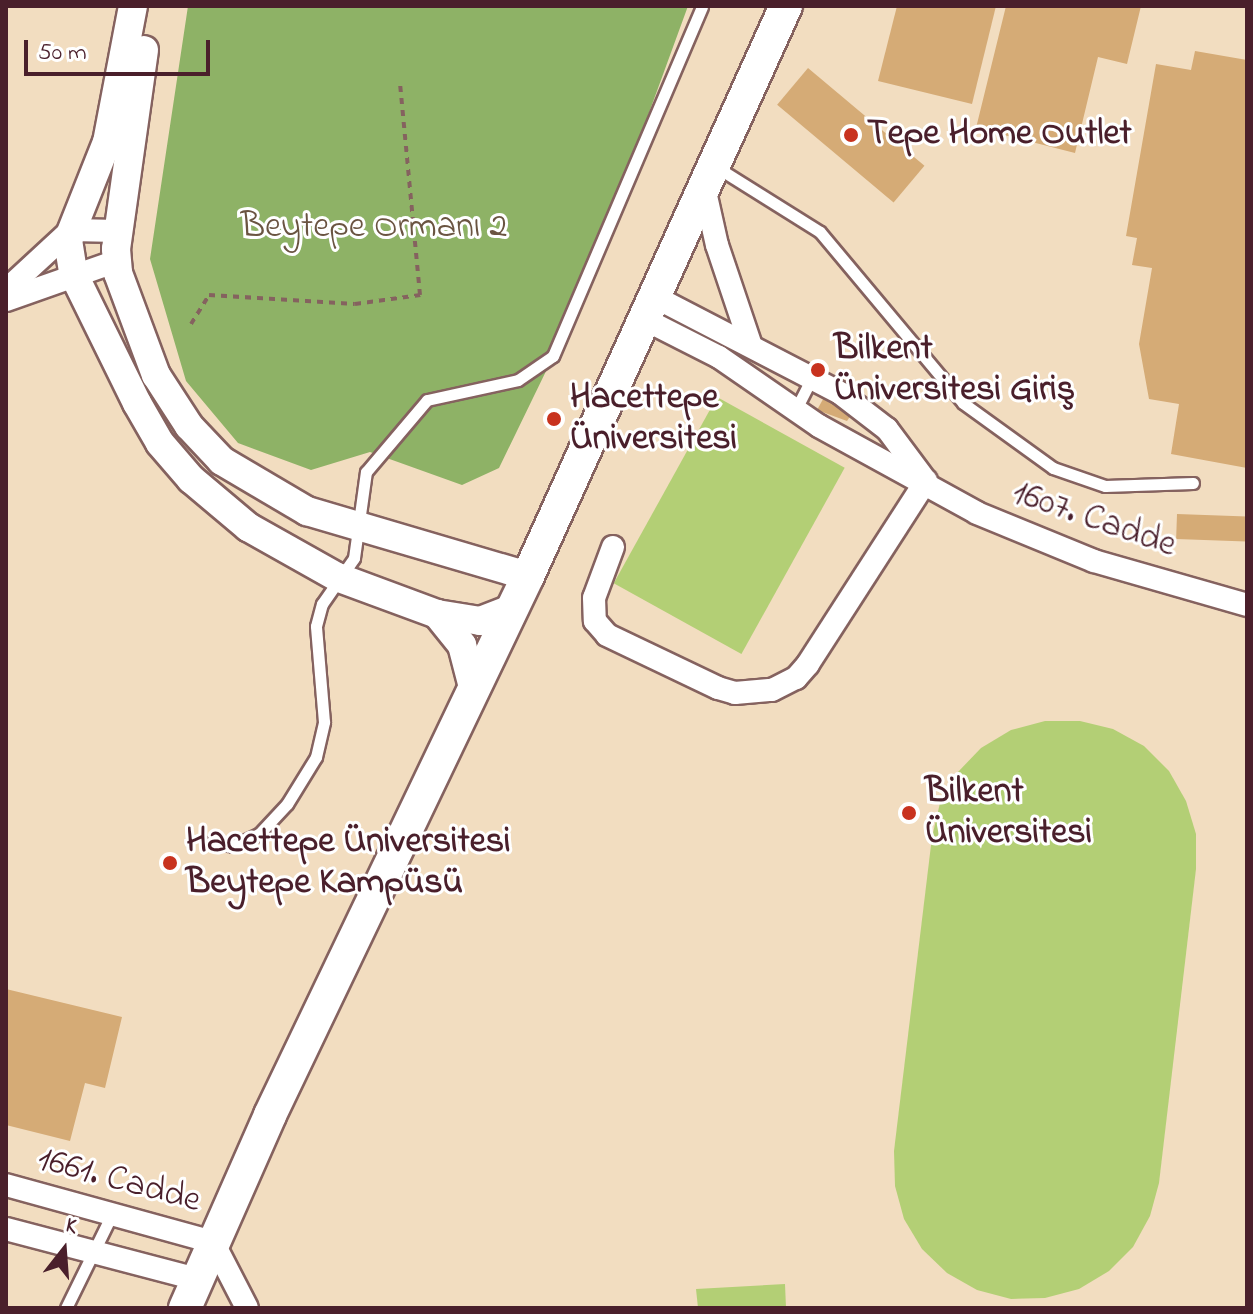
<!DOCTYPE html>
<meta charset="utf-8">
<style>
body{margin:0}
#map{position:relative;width:1253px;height:1314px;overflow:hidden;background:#f2ddc0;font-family:"Indie Flower",sans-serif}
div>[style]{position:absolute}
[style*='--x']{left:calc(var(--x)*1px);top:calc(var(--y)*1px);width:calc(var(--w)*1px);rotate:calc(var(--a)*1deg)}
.green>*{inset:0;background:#b3cf75;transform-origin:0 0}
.forest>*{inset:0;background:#8eb266}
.building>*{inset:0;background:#d5ab76;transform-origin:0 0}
.path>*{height:4px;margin-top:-2px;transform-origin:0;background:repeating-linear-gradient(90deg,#85625f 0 6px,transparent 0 12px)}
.roads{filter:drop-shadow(2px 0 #85625f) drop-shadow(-2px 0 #85625f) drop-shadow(0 2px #85625f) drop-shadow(0 -2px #85625f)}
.service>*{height:11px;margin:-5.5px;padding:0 5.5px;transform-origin:5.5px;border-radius:5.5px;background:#fff}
.minor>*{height:22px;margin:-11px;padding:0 11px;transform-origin:11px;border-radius:11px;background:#fff}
.tertiary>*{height:28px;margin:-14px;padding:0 14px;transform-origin:14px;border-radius:14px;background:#fff}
.secondary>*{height:32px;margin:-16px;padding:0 16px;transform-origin:16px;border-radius:16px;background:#fff}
.dots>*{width:22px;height:22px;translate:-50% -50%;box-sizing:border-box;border:4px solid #fff;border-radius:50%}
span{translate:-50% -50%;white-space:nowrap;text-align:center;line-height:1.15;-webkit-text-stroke:6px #fff;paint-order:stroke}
.poi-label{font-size:36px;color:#4a1f2b;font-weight:700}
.left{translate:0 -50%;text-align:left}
.park-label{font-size:36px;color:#6a5441}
.street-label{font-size:36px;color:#4a1f2b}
.frame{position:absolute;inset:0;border:8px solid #4a1f2b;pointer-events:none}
.north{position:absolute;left:24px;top:1210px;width:80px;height:80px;-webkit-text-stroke:6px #fff;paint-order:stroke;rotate:17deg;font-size:22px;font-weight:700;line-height:32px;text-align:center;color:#4a1f2b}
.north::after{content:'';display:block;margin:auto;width:28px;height:36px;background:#4a1f2b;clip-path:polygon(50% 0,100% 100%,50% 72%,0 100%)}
.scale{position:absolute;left:24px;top:40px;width:186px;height:36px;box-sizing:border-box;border:4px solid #4a1f2b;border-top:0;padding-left:10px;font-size:24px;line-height:28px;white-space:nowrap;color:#4a1f2b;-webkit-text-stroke:6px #fff;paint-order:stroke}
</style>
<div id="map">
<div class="green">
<div style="left:717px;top:397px;width:146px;height:213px;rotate:29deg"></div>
<div style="clip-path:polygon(1045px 721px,1080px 721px,1113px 729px,1144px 746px,1169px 771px,1186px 801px,1196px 834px,1196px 869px,1159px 1183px,1150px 1216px,1133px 1247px,1109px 1271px,1079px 1289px,1045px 1298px,1011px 1299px,977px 1290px,947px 1273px,922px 1249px,904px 1219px,895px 1186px,894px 1151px,932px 837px,940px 803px,957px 773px,981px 748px,1011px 730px)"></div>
<div style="clip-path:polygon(785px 1284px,786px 1308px,698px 1308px,696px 1289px)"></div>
</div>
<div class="forest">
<div style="clip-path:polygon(188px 6px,688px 6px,581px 299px,499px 468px,462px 485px,370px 452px,311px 470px,238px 443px,186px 381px,150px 259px)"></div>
</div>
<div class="building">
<div style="clip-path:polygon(897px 6px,996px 6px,972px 104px,878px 81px)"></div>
<div style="clip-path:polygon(1006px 6px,1141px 6px,1127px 64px,1098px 57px,1075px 153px,976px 128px)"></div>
<div style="clip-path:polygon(1195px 51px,1247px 60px,1247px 468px,1171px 454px,1179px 404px,1149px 399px,1139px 344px,1152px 268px,1132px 265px,1137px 238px,1126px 236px,1156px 64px,1191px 70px)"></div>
<div style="left:808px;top:68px;width:152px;height:48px;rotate:40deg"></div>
<div style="clip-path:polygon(827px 392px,853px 412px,847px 421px,817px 410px)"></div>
<div style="left:1177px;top:514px;width:70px;height:25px;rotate:2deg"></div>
<div style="clip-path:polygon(6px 989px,122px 1017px,105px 1088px,85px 1083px,70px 1141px,6px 1125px)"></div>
</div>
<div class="path">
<div style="--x:191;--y:324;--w:34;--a:-58"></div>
<div style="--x:209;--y:295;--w:146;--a:3.5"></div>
<div style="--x:355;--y:304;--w:66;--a:-7.9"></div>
<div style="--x:420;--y:295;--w:211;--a:-95.4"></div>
</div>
<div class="roads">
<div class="service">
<div style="--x:718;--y:168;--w:120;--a:32.1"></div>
<div style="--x:820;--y:232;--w:223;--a:50.1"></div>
<div style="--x:963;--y:403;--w:111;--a:35.8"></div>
<div style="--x:1053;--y:468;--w:55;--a:19.1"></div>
<div style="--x:1105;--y:486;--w:88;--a:-2"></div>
<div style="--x:795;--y:411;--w:37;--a:-63"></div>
<div style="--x:213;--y:841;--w:21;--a:14"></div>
<div style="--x:233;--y:846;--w:29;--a:-25"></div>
<div style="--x:259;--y:834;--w:41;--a:-47"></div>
<div style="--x:287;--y:804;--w:55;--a:-58.3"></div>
<div style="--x:316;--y:757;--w:36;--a:-77"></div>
<div style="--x:324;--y:722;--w:96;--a:-94.8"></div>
<div style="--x:316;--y:626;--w:23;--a:-75"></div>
<div style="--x:322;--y:604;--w:56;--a:-55.2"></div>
<div style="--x:354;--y:558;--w:87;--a:-82.1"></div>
<div style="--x:366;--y:472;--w:94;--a:-49.7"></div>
<div style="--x:427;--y:400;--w:93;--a:-12.4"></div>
<div style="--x:518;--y:380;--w:42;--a:-34.4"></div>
<div style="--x:553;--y:356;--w:380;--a:-66.9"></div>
<div style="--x:66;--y:1308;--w:105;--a:-63.9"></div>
</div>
<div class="minor">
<div style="--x:704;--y:187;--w:59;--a:77.4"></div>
<div style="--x:717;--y:245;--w:103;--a:71.4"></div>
<div style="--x:6;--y:290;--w:88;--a:-42.7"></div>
<div style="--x:71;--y:230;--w:47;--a:1.2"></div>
<div style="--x:655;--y:297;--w:208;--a:27.4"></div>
<div style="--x:840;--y:393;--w:59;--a:37.5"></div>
<div style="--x:887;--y:429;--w:64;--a:53.3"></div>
<div style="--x:6;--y:300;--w:118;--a:-19.4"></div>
<div style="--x:644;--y:319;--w:84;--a:26.9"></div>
<div style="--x:719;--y:357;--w:121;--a:34.6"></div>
<div style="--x:819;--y:426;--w:180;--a:28.8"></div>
<div style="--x:977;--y:513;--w:126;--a:22.3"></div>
<div style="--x:1094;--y:561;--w:159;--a:16"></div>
<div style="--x:613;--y:547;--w:54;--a:110.4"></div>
<div style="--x:594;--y:598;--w:23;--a:88"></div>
<div style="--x:595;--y:621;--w:18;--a:49"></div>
<div style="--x:607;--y:635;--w:123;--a:25.5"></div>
<div style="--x:718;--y:688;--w:18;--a:16"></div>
<div style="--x:735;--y:693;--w:37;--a:-5"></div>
<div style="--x:772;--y:690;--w:27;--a:-27"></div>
<div style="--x:796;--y:678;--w:18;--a:-49"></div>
<div style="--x:808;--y:664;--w:218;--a:-57.2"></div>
<div style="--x:6;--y:1185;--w:215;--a:15.4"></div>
<div style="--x:213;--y:1242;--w:74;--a:62.7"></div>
<div style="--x:6;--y:1229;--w:197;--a:14.7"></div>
</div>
<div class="tertiary">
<div style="--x:133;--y:6;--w:138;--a:100.8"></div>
<div style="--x:107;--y:142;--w:105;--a:111.7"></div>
<div style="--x:68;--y:240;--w:33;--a:81"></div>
<div style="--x:73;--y:273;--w:145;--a:63.8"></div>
<div style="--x:137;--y:403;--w:46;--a:60.1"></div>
<div style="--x:160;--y:443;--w:48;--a:49.3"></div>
<div style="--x:191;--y:479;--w:75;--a:40.1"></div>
<div style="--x:248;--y:527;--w:102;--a:29.3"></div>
<div style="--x:337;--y:577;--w:107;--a:20.3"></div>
<div style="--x:437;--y:614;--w:40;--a:51"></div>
<div style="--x:462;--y:645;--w:48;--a:75.4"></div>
<div style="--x:144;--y:50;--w:201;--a:98"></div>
<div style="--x:116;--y:249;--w:24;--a:85"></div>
<div style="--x:118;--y:273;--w:109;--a:69.6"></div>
<div style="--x:156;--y:375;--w:61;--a:57.1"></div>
<div style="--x:189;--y:426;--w:48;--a:46.7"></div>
<div style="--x:222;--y:461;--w:99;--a:30.5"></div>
<div style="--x:307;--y:511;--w:230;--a:16.4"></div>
<div style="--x:437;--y:614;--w:44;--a:9.2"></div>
<div style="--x:480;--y:621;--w:34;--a:-21"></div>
</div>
<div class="secondary">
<div style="--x:185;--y:1308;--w:211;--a:-66.2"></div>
<div style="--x:270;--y:1115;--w:598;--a:-64.42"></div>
<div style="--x:528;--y:576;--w:626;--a:-65.65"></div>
</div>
</div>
<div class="dots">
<div style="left:851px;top:135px;background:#c8321e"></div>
<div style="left:818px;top:370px;background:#c8321e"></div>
<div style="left:554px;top:419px;background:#c8321e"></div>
<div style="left:909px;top:813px;background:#c8321e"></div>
<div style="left:170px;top:863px;background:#c8321e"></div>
</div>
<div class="poi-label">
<span class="left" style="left:867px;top:135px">Tepe Home Outlet</span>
<span class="left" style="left:834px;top:370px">Bilkent<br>Üniversitesi Giriş</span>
<span class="left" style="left:570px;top:419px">Hacettepe<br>Üniversitesi</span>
<span class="left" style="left:925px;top:813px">Bilkent<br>Üniversitesi</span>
<span class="left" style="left:186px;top:863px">Hacettepe Üniversitesi<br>Beytepe Kampüsü</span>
</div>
<div class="park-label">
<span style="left:374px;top:228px">Beytepe Ormanı 2</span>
</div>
<div class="street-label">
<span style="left:1094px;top:520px;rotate:19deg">1607. Cadde</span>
<span style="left:119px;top:1181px;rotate:15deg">1661. Cadde</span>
</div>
<div class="frame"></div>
<div class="north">K</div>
<div class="scale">50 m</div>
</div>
